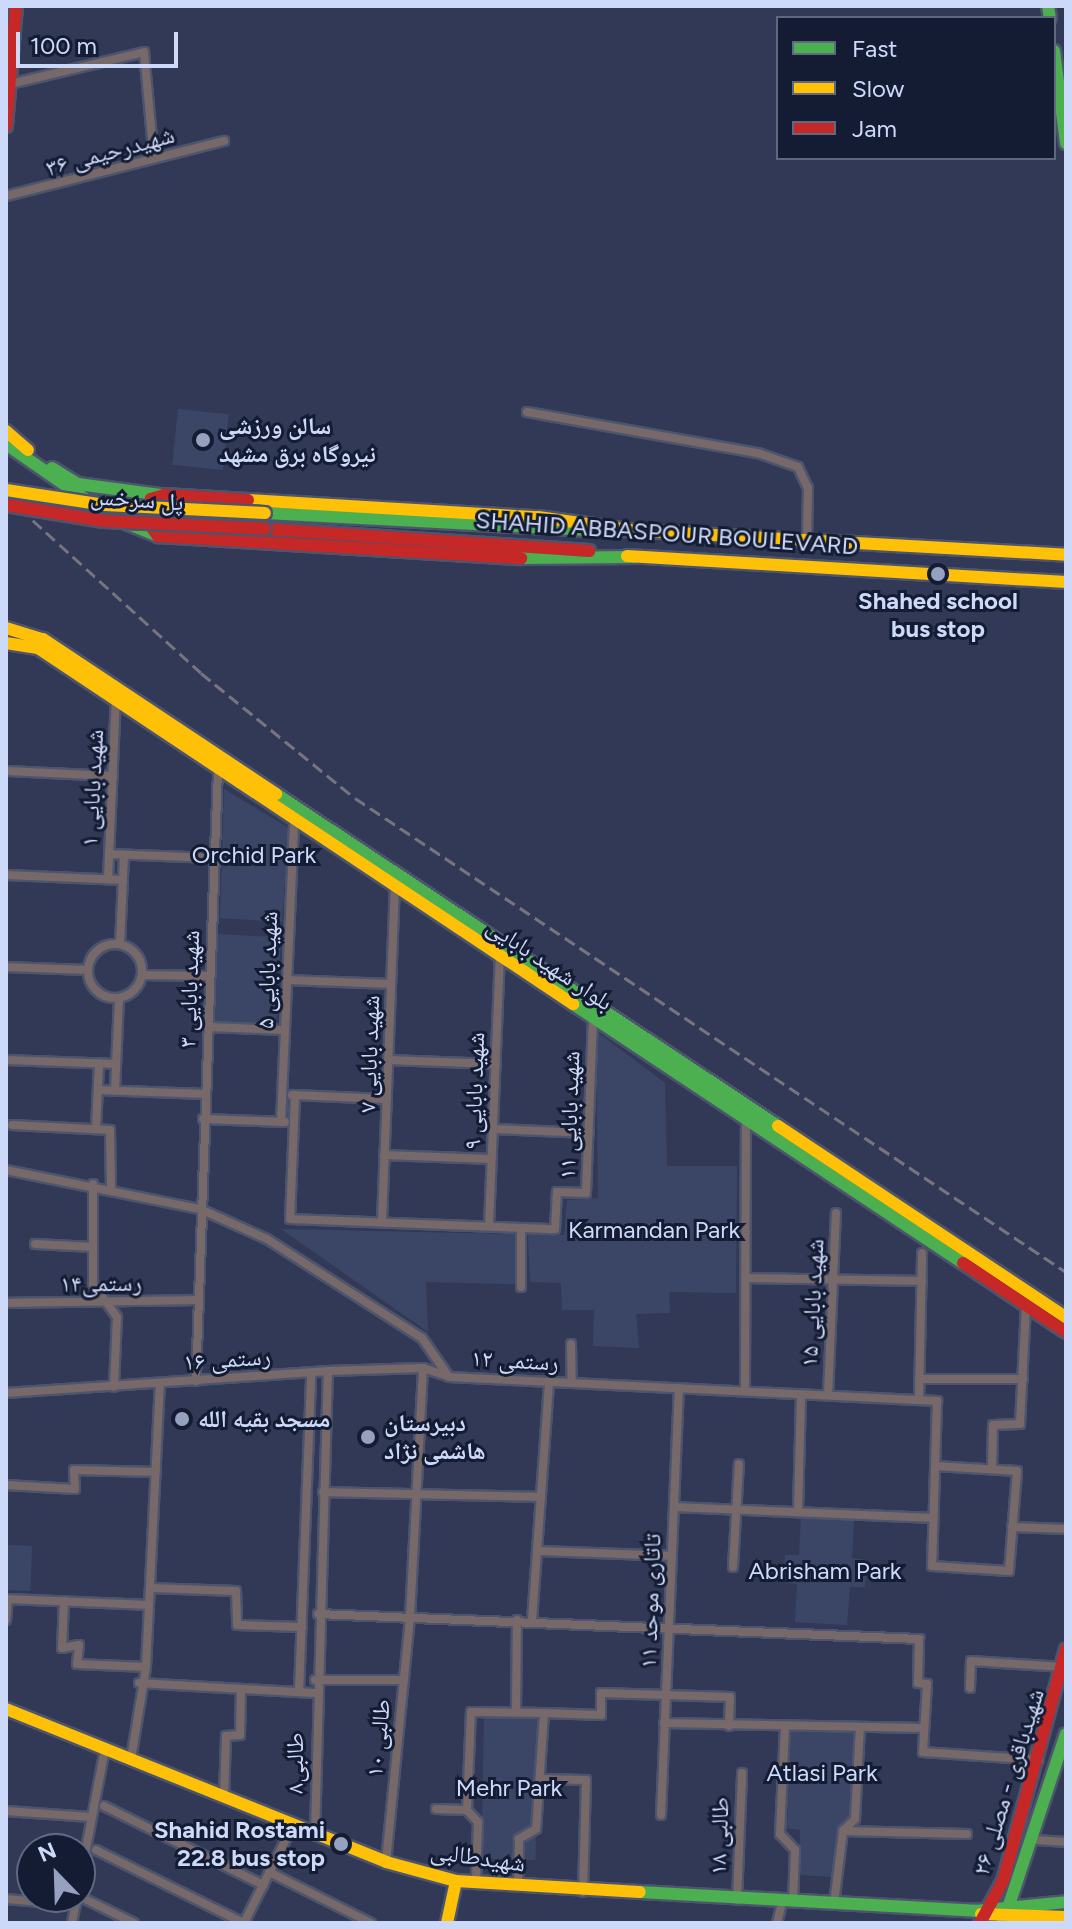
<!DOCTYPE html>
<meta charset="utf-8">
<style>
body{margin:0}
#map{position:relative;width:1072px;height:1929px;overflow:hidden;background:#313956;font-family:Figtree,"Noto Naskh Arabic",sans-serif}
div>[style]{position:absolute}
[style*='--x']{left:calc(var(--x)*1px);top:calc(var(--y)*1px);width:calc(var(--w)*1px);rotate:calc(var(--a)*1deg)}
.green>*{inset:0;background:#3b4667;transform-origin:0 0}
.roads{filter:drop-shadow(2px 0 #4d546d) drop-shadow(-2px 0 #4d546d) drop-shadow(0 2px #4d546d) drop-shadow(0 -2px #4d546d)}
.street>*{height:8px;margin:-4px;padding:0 4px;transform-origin:4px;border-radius:4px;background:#77696a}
.street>.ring{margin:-4px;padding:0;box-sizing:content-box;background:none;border:8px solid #77696a;border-radius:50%}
.fast>*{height:12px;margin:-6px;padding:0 6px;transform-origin:6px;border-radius:6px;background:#4caf50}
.slow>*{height:12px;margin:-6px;padding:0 6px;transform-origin:6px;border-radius:6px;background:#ffc107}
.jam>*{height:12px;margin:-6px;padding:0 6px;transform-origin:6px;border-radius:6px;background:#c62828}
.rail>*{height:3px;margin-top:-1.5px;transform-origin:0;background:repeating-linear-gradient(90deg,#78747f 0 12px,transparent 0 18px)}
.bridges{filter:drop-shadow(2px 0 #4d546d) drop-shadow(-2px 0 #4d546d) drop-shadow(0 2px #4d546d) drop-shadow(0 -2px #4d546d)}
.slow-bridge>*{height:12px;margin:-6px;padding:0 6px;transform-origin:6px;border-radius:6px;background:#ffc107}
.jam-bridge>*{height:12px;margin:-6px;padding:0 6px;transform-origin:6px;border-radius:6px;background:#c62828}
.dots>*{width:22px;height:22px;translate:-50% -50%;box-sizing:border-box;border:4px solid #141c33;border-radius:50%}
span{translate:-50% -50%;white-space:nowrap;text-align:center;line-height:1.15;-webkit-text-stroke:6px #141c33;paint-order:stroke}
.street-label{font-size:24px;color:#cdd9f9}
.poi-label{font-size:24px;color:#cdd9f9;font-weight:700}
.left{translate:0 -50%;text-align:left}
.right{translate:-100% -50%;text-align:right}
.park-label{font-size:24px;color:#cddafb}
.frame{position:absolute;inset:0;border:8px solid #cdd9f9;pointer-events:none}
.legend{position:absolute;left:776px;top:16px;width:280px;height:144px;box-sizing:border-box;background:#141c33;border:2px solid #5e6882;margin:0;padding:10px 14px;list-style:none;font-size:24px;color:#cdd9f9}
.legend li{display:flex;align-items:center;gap:16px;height:40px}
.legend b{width:40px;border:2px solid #5e6882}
.north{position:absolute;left:16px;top:1833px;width:80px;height:80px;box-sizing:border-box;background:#141c33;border:2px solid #5e6882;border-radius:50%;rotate:337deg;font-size:22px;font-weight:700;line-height:32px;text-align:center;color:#cdd9f9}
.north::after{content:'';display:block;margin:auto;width:28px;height:36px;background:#96a1c0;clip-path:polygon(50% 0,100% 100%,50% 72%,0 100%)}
.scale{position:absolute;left:16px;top:32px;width:162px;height:36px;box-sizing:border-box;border:4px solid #cdd9f9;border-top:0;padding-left:10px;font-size:24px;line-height:28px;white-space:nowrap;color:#cdd9f9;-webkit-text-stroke:6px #141c33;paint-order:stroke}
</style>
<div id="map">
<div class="green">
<div style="left:178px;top:409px;width:51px;height:56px;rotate:6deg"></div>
<div style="clip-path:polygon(224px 789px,289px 828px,282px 922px,220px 918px)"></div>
<div style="left:217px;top:934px;width:64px;height:88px;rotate:3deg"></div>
<div style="clip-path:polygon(596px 1031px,665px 1083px,667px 1166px,737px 1166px,736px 1293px,669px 1292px,670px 1313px,636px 1314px,639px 1348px,593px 1346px,594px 1310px,562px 1310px,561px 1283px,530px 1282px,528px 1235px,564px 1235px,567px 1200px,598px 1198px)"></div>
<div style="clip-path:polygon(281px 1229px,515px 1234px,515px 1284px,426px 1282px,428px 1332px)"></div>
<div style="clip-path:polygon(801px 1517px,854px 1520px,852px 1558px,867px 1560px,865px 1587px,850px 1587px,847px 1625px,795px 1622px,797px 1584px,783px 1582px,785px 1555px,799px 1555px)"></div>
<div style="left:6px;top:1545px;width:26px;height:45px;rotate:2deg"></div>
<div style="left:484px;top:1715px;width:54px;height:144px;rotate:1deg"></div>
<div style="clip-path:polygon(790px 1726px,858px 1730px,853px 1817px,841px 1829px,835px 1877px,799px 1875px,800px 1830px,787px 1828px)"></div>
</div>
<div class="roads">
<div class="street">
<div style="--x:10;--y:84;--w:138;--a:-13.4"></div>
<div style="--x:144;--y:52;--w:107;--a:84.7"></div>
<div style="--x:6;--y:196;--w:225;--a:-14.2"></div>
<div style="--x:527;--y:412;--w:235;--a:10.1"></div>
<div style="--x:758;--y:453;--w:42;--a:19.3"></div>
<div style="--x:798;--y:467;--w:23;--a:65"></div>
<div style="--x:808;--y:488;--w:51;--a:91.1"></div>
<div style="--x:6;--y:771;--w:107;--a:2.7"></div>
<div style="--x:109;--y:854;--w:105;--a:2.2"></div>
<div style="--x:6;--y:875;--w:117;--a:2.4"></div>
<div style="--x:108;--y:879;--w:180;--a:-87.5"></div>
<div class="ring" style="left:88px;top:944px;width:46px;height:46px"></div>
<div style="--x:120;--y:944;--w:89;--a:-87.4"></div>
<div style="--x:6;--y:967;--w:81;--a:2.1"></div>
<div style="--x:142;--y:975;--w:67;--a:0.9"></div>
<div style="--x:287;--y:980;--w:104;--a:2.2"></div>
<div style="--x:207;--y:1027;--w:78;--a:2.2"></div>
<div style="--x:6;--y:1060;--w:110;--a:2.1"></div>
<div style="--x:388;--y:1060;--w:108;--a:2.1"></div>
<div style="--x:98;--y:1090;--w:107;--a:2.1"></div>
<div style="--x:115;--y:1090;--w:92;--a:-87.5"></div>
<div style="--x:292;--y:1095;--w:95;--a:2.4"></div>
<div style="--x:295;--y:1096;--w:123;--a:92.3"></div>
<div style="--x:290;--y:1219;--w:265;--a:2.2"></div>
<div style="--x:555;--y:1229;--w:37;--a:-87"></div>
<div style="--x:557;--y:1192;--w:29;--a:2"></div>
<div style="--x:586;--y:1193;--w:173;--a:-87.7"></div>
<div style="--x:203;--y:1119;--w:82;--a:2.1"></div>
<div style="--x:281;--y:1122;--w:302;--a:-87.5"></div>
<div style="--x:12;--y:1125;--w:98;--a:2.9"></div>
<div style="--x:110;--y:1130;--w:59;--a:89"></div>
<div style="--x:96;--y:1129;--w:66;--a:-87.4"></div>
<div style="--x:493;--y:1129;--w:96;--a:2.4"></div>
<div style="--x:384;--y:1155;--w:107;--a:2.1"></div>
<div style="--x:6;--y:1170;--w:198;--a:11.4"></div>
<div style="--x:200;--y:1209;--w:73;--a:24.1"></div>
<div style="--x:267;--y:1239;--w:184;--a:32.6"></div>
<div style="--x:422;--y:1338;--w:47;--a:55.3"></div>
<div style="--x:449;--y:1377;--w:489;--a:2.8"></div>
<div style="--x:937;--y:1401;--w:165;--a:91.7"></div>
<div style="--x:932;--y:1566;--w:77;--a:3.7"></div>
<div style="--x:1009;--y:1571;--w:100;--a:-85.4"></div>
<div style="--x:1017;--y:1471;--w:82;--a:-176.5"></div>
<div style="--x:93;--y:1184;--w:100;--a:90"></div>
<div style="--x:93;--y:1284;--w:41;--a:54"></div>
<div style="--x:117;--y:1317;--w:70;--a:92.5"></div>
<div style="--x:382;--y:1222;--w:335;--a:-87.8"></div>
<div style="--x:489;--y:1226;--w:270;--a:-87.7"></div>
<div style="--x:35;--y:1244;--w:58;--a:3"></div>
<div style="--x:747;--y:1278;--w:175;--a:1"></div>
<div style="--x:521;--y:1287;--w:59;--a:-90"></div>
<div style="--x:6;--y:1303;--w:192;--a:-0.9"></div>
<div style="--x:571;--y:1344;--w:39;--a:89"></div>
<div style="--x:919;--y:1379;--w:104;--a:0"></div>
<div style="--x:196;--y:1381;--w:611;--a:-87.94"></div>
<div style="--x:745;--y:1391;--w:271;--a:-89.8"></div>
<div style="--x:6;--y:1393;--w:323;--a:-3.9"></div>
<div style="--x:328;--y:1371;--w:95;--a:-1.8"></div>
<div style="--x:423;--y:1368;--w:25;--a:18"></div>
<div style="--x:828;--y:1395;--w:182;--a:-87.5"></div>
<div style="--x:919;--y:1400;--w:147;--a:-88.8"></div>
<div style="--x:992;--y:1469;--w:44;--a:-88.7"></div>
<div style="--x:993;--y:1425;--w:27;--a:-2"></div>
<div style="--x:1020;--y:1424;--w:118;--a:-87.1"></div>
<div style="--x:6;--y:1485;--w:69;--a:3.3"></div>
<div style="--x:75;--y:1489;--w:19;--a:-93"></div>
<div style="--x:74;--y:1470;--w:82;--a:1.4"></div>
<div style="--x:323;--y:1492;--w:218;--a:1.3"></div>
<div style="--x:674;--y:1507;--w:260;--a:2.4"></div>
<div style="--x:798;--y:1511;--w:117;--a:-88.5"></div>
<div style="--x:1012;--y:1527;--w:54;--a:2.1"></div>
<div style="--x:537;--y:1551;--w:135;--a:2.1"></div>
<div style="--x:733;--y:1567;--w:103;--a:-86.7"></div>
<div style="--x:150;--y:1588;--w:86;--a:2"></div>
<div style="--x:236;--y:1591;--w:34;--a:88"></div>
<div style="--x:237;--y:1625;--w:65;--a:1.8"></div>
<div style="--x:64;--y:1601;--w:47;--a:92.4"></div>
<div style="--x:62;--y:1648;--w:17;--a:-10"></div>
<div style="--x:79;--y:1645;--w:19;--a:96"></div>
<div style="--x:77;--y:1664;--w:69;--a:2.5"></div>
<div style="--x:318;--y:1614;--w:602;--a:2.38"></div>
<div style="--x:919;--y:1639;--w:44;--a:91.3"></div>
<div style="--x:918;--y:1683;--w:9;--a:6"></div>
<div style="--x:927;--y:1684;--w:68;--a:93.4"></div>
<div style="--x:923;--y:1752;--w:116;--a:3.9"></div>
<div style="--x:6;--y:1620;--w:21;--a:-85"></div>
<div style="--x:8;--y:1599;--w:141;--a:2.4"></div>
<div style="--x:532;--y:1621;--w:240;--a:-85.9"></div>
<div style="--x:315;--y:1680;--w:89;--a:0"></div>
<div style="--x:139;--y:1683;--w:175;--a:3.3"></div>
<div style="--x:970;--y:1688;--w:27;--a:-88"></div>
<div style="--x:971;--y:1661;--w:92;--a:3.7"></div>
<div style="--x:299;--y:1692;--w:319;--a:-87.8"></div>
<div style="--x:516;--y:1712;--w:92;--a:-89.4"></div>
<div style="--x:544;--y:1713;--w:57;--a:2"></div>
<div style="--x:601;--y:1715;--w:22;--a:-90"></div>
<div style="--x:601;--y:1693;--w:129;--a:1.8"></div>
<div style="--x:730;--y:1697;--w:29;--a:92"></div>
<div style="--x:664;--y:1723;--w:260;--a:1.1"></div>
<div style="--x:785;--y:1727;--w:107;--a:92.7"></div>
<div style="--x:780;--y:1834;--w:22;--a:47"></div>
<div style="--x:795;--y:1850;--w:52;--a:92.2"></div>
<div style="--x:131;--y:1759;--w:93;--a:-80.7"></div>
<div style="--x:146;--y:1667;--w:283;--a:-87.2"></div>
<div style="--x:540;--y:1779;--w:46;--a:1.2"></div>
<div style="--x:586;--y:1780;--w:112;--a:91.5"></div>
<div style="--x:224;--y:1797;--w:61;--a:-88.1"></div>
<div style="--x:226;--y:1736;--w:14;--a:-4"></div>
<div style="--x:240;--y:1735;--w:46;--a:-88.8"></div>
<div style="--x:104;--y:1806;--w:178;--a:26.4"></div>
<div style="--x:436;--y:1809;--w:31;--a:2"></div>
<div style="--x:6;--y:1811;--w:85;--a:4"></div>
<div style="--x:661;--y:1815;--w:427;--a:-87.6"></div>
<div style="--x:843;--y:1831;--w:124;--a:1.4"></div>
<div style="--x:315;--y:1834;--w:463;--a:-88.4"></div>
<div style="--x:1036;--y:1840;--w:30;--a:4"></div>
<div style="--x:96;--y:1850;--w:165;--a:26.3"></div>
<div style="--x:386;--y:1862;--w:246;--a:-84.4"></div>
<div style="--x:410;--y:1617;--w:249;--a:-87"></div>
<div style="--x:269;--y:1872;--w:114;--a:26.6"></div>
<div style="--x:80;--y:1880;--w:133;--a:-79.2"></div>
<div style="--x:476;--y:1882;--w:60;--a:-88.1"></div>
<div style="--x:478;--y:1822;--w:16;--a:-133"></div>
<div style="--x:467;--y:1810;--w:98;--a:-87.7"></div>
<div style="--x:471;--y:1712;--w:73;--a:0.8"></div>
<div style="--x:544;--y:1713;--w:116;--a:93.9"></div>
<div style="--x:536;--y:1829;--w:20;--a:150"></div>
<div style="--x:519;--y:1839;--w:46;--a:91.2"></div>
<div style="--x:6;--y:1899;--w:70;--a:4.9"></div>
<div style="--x:87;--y:1900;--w:52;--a:26.1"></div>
<div style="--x:737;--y:1900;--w:127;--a:-87.7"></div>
<div style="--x:834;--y:1904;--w:74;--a:-83"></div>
<div style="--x:843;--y:1831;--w:17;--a:-45"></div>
<div style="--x:855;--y:1819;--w:92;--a:-86.9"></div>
<div style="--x:72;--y:1923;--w:26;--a:-79"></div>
<div style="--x:244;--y:1923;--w:110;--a:-63.4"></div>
<div style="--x:777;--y:1923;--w:21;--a:-76"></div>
</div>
<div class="fast">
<div style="--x:1048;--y:6;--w:12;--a:81"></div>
<div style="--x:1054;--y:51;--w:93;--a:82.6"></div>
<div style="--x:6;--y:444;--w:128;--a:34.8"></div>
<div style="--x:111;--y:517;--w:48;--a:21.8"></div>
<div style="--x:52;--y:468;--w:31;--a:32"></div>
<div style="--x:78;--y:484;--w:83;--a:7.6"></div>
<div style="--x:265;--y:513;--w:320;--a:3"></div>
<div style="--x:521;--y:558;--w:113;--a:-0.5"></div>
<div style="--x:276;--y:794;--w:602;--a:33.48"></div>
<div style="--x:573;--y:1004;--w:468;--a:33.6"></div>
<div style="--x:640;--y:1892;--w:336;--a:3.2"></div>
<div style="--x:975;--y:1911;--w:91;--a:-5.6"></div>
<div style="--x:1003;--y:1923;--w:199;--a:-71.6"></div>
</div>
<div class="slow">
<div style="--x:6;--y:431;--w:29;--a:41"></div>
<div style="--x:248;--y:500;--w:290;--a:3.4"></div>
<div style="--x:538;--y:517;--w:94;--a:8"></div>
<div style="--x:624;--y:530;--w:443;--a:3.2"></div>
<div style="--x:627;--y:556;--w:440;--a:3.4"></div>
<div style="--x:6;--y:628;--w:39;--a:17"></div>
<div style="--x:43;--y:639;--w:280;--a:33.6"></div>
<div style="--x:6;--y:643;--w:32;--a:9"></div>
<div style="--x:38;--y:648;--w:643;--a:33.64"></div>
<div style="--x:778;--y:1126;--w:346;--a:33.6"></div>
<div style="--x:6;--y:1709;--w:410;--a:21.9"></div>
<div style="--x:386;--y:1862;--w:73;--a:15.2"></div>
<div style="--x:456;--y:1881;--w:184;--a:3.4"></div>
<div style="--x:981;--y:1914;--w:85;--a:2"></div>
<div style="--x:447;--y:1923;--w:43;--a:-77.9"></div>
</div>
<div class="jam">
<div style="--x:6;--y:126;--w:120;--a:-85.2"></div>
<div style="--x:248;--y:500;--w:84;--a:-176.6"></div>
<div style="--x:164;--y:495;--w:14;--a:163"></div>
<div style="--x:151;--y:499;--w:19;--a:111"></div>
<div style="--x:144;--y:517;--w:24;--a:54"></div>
<div style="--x:158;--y:536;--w:364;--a:3.5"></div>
<div style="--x:265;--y:529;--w:325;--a:3.9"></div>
<div style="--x:963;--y:1263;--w:124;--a:33.8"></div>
<div style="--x:980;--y:1923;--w:48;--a:-61.3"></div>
<div style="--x:1003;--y:1881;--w:240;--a:-74.8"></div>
</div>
</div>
<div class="rail">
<div style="--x:6;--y:496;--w:263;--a:42.2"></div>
<div style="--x:201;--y:673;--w:198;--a:39.1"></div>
<div style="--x:355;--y:798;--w:855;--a:33.69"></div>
</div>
<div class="bridges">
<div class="slow-bridge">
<div style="--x:6;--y:490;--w:100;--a:8.6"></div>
<div style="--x:105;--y:505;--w:160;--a:2.9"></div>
</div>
<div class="jam-bridge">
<div style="--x:6;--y:505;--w:99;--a:9.3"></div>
<div style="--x:104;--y:521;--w:161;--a:2.8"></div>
</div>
</div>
<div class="dots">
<div style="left:203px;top:440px;background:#96a1c0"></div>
<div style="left:938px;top:574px;background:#96a1c0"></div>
<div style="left:182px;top:1419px;background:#96a1c0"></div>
<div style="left:368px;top:1437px;background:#96a1c0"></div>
<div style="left:341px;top:1844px;background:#96a1c0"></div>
</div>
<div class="street-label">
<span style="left:110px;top:151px;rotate:-15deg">شهیدرحیمی ۳۶</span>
<span style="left:137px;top:499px;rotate:4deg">پل سرخس</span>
<span style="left:667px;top:533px;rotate:4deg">SHAHID ABBASPOUR BOULEVARD</span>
<span style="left:92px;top:788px;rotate:-87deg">شهید بابایی ۱</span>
<span style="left:550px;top:964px;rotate:34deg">بلوار شهید بابایی</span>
<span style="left:267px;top:970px;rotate:-88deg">شهید بابایی ۵</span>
<span style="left:189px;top:989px;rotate:-88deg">شهید بابایی ۳</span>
<span style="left:369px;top:1054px;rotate:-88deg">شهید بابایی ۷</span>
<span style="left:474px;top:1091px;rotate:-88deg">شهید بابایی ۹</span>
<span style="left:569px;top:1115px;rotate:-88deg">شهید بابایی ۱۱</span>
<span style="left:101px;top:1283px;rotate:-1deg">رستمی۱۴</span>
<span style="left:812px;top:1303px;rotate:-87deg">شهید بابایی ۱۵</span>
<span style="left:227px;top:1359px;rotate:-4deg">رستمی ۱۶</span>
<span style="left:515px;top:1360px;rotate:3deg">رستمی ۱۲</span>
<span style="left:650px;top:1601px;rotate:-88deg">تاتاری موحد ۱۱</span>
<span style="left:378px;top:1738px;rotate:-84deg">طالبی ۱۰</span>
<span style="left:295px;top:1763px;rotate:-90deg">طالبی۸</span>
<span style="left:1008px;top:1782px;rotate:-73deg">شهیدباقری - مصلی ۲۶</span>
<span style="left:719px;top:1836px;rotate:-88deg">طالبی ۱۸</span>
<span style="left:478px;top:1857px;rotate:8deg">شهیدطالبی</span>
</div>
<div class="poi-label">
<span class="left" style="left:219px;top:440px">سالن ورزشی<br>نیروگاه برق مشهد</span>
<span style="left:938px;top:615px">Shahed school<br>bus stop</span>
<span class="left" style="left:198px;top:1419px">مسجد بقیه الله</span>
<span class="left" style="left:384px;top:1437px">دبیرستان<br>هاشمی نژاد</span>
<span class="right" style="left:325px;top:1844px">Shahid Rostami<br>22.8 bus stop</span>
</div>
<div class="park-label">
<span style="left:254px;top:855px">Orchid Park</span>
<span style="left:654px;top:1230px">Karmandan Park</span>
<span style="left:825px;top:1571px">Abrisham Park</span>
<span style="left:822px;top:1773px">Atlasi Park</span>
<span style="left:509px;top:1788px">Mehr Park</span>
</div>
<div class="frame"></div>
<ul class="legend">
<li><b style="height:10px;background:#4caf50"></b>Fast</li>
<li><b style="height:10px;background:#ffc107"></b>Slow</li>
<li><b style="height:10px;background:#c62828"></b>Jam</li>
</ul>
<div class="north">N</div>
<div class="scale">100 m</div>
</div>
